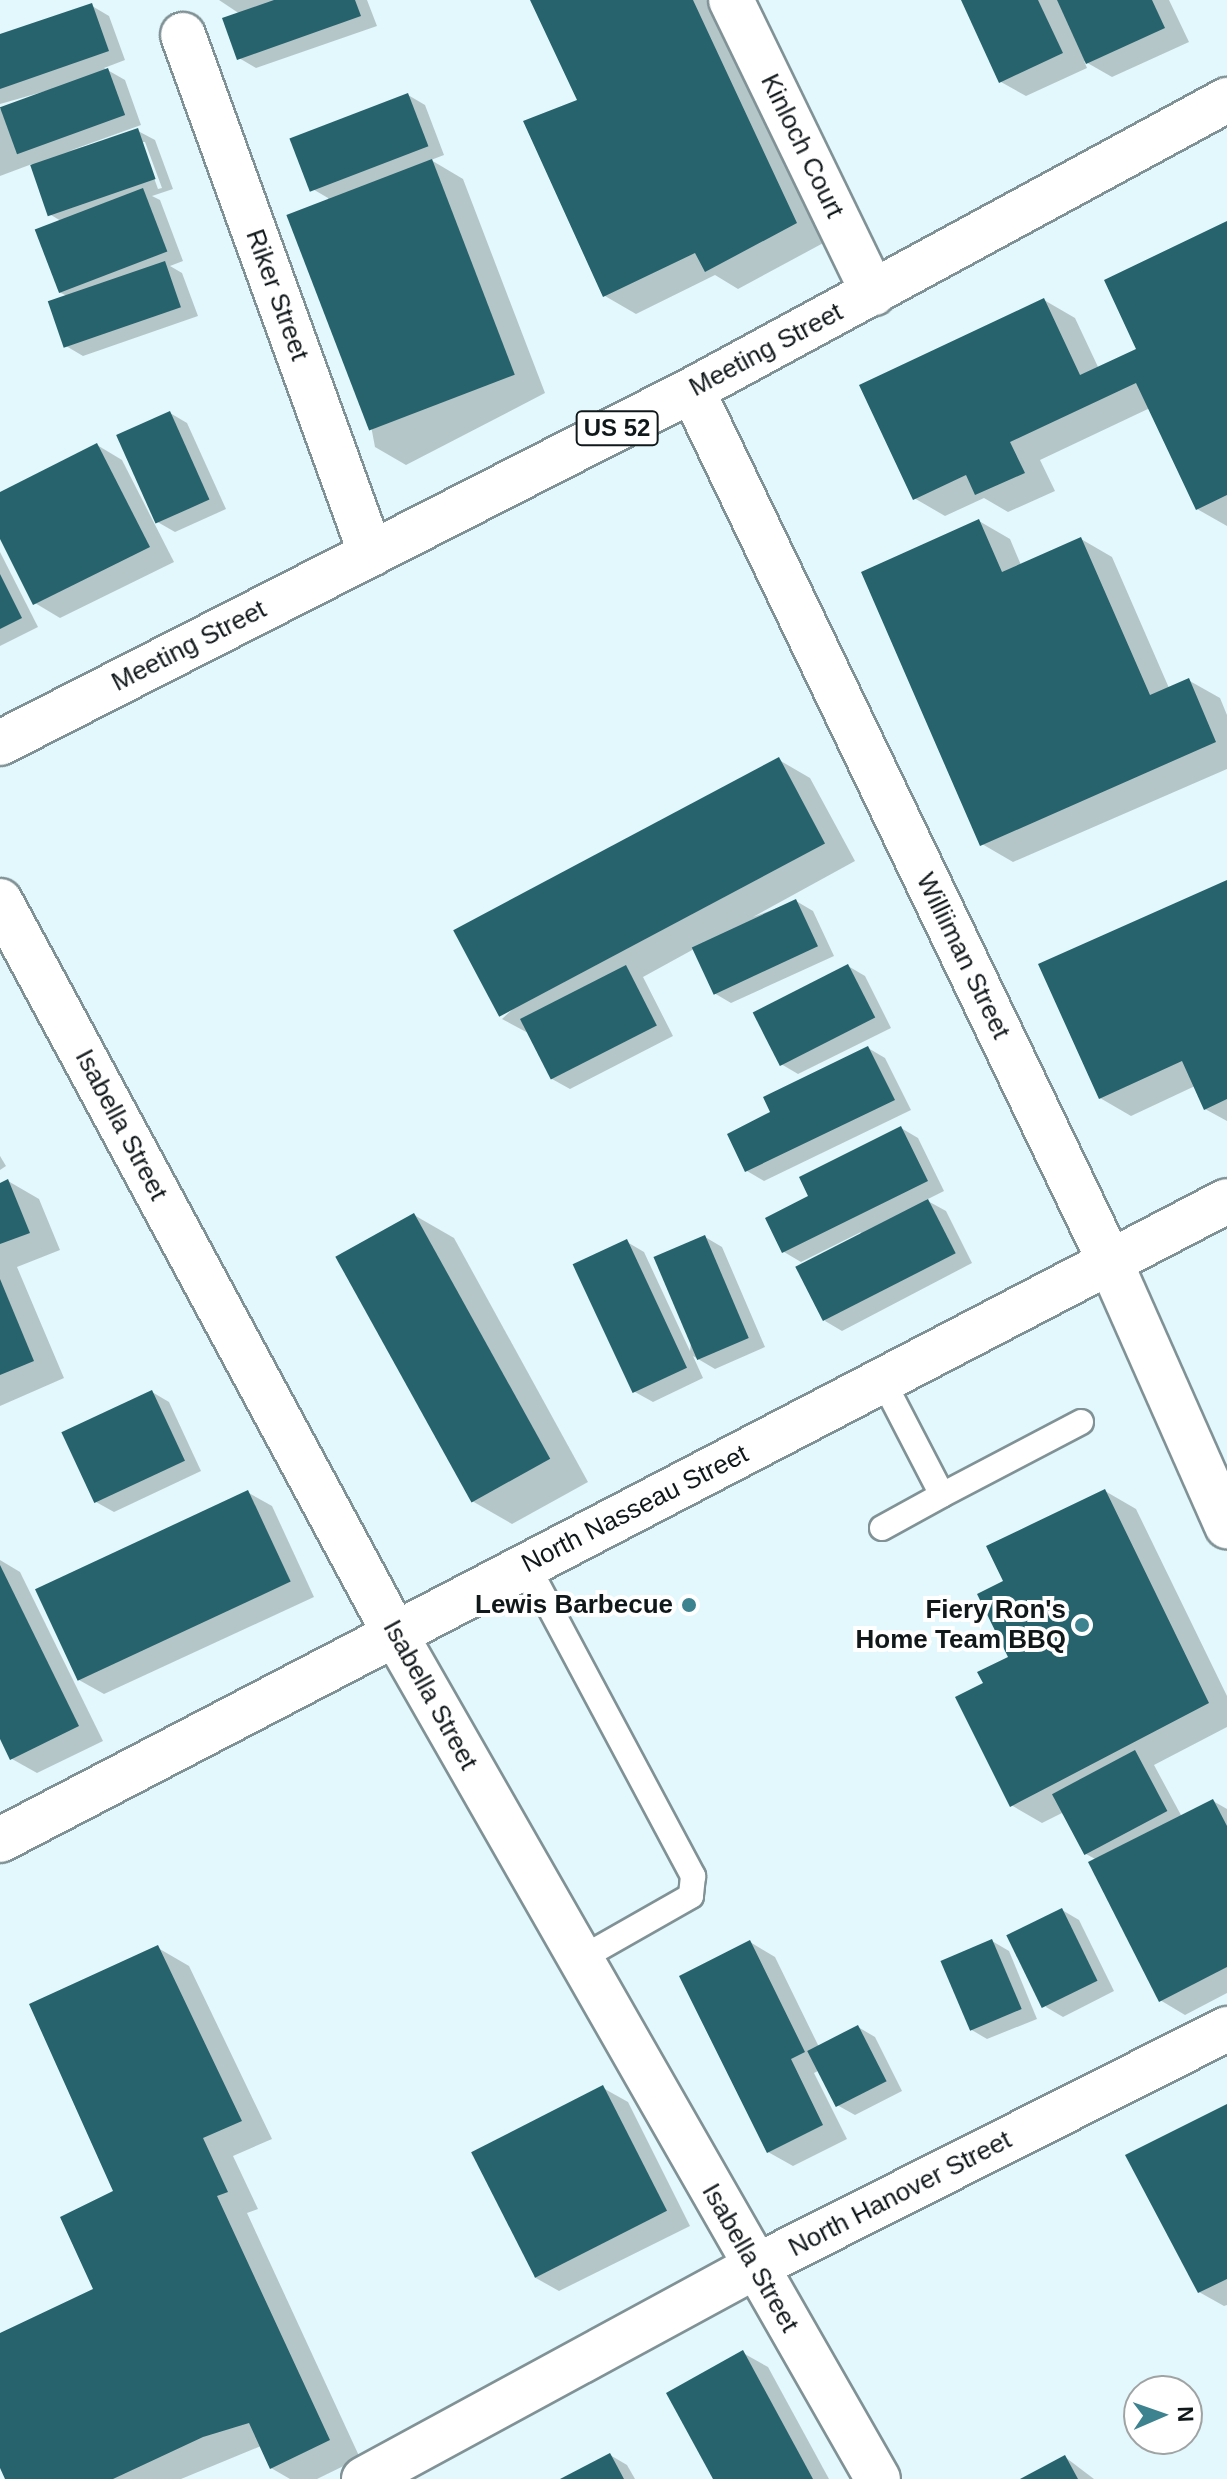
<!DOCTYPE html>
<style>
body{margin:0}
#map{position:relative;width:1227px;height:2479px;overflow:hidden;background:#e3f8fc;font-family:Arial,sans-serif}
div>[style]{position:absolute}
[style*='--x']{left:calc(var(--x)*1px);top:calc(var(--y)*1px);width:calc(var(--w)*1px);rotate:calc(var(--a)*1deg)}
.shadow>*{inset:0;background:#0003}
.building>*{inset:0;background:#27636d;transform-origin:0 0}
.roads{filter:drop-shadow(2px 0 #809296) drop-shadow(-2px 0 #809296) drop-shadow(0 2px #809296) drop-shadow(0 -2px #809296)}
.lane>*{height:24px;margin:-12px;padding:0 12px;transform-origin:12px;border-radius:12px;background:#fff}
.street>*{height:44px;margin:-22px;padding:0 22px;transform-origin:22px;border-radius:22px;background:#fff}
.primary>*{height:44px;margin:-22px;padding:0 22px;transform-origin:22px;border-radius:22px;background:#fff}
.dots>*{width:22px;height:22px;translate:-50% -50%;box-sizing:border-box;border:4px solid #fff;border-radius:50%}
span{translate:-50% -50%;white-space:nowrap;text-align:center;line-height:1.15;-webkit-text-stroke:8px #fff;paint-order:stroke}
.shield-label span{padding:2px 6px;background:#fff;border:2px solid;border-radius:6px;-webkit-text-stroke-width:0}
.shield-label{font-size:24px;color:#11181a;font-weight:700}
.street-label{font-size:26px;color:#11181a}
.poi-label{font-size:26px;color:#11181a;font-weight:700}
.right{translate:-100% -50%;text-align:right}
.north{position:absolute;left:1123px;top:2375px;width:80px;height:80px;box-sizing:border-box;background:#fff;border:2px solid #a0a3a3;border-radius:50%;rotate:88deg;font-size:22px;font-weight:700;line-height:32px;text-align:center;color:#11181a}
.north::after{content:'';display:block;margin:auto;width:28px;height:36px;background:#3d828f;clip-path:polygon(50% 0,100% 100%,50% 72%,0 100%)}
</style>
<div id="map">
<div class="shadow">
<div style="clip-path:polygon(219px 0,367px 0,377px 26px,256px 68px,239px 58px,240px 14px)"></div>
<div style="clip-path:polygon(532px 0,714px 0,827px 241px,738px 289px,715px 275px,636px 314px,605px 296px,579px 101px)"></div>
<div style="clip-path:polygon(963px 0,1169px 0,1189px 42px,1112px 77px,1084px 61px,1087px 68px,1026px 96px,1001px 82px)"></div>
<div style="clip-path:polygon(evenodd,92px 6px,109px 16px,125px 60px,104px 68px,125px 80px,141px 125px,69px 151px,138px 131px,155px 140px,173px 189px,152px 196px,160px 200px,183px 261px,170px 266px,182px 273px,198px 316px,83px 356px,66px 346px,69px 297px,59px 292px,61px 221px,51px 215px,32px 164px,0 176px,0 109px,67px 85px,0 104px,0 36px,92px 6px,141px 142px,145px 142px,162px 188px,158px 189px,141px 142px)"></div>
<div style="clip-path:polygon(408px 95px,425px 105px,444px 155px,431px 160px,463px 179px,545px 393px,406px 465px,375px 447px,328px 198px,311px 188px)"></div>
<div style="clip-path:polygon(1227px 224px,1227px 526px,1197px 509px,1150px 408px,1040px 460px,1055px 491px,1008px 512px,984px 498px,945px 516px,914px 498px,1044px 300px,1075px 318px,1099px 369px,1139px 350px)"></div>
<div style="clip-path:polygon(170px 413px,187px 423px,226px 509px,175px 532px,154px 520px)"></div>
<div style="clip-path:polygon(97px 445px,122px 460px,174px 562px,60px 618px,35px 603px,0 535px,0 494px)"></div>
<div style="clip-path:polygon(979px 521px,1010px 539px,1021px 565px,1081px 539px,1112px 557px,1169px 688px,1188px 680px,1220px 698px,1227px 715px,1227px 769px,1013px 862px,982px 844px)"></div>
<div style="clip-path:polygon(0 552px,38px 627px,0 646px)"></div>
<div style="clip-path:polygon(779px 760px,810px 778px,855px 861px,753px 917px,796px 901px,813px 911px,834px 956px,731px 1003px,714px 993px,694px 949px,643px 977px,673px 1036px,570px 1089px,552px 1079px,530px 1034px,502px 1019px)"></div>
<div style="clip-path:polygon(1227px 882px,1227px 1121px,1205px 1109px,1195px 1086px,1131px 1116px,1100px 1098px)"></div>
<div style="clip-path:polygon(848px 966px,865px 976px,891px 1028px,798px 1074px,781px 1064px)"></div>
<div style="clip-path:polygon(868px 1048px,885px 1058px,911px 1110px,764px 1181px,747px 1171px,773px 1113px)"></div>
<div style="clip-path:polygon(901px 1128px,918px 1138px,944px 1191px,926px 1200px,946px 1211px,972px 1263px,842px 1331px,825px 1321px,861px 1232px,801px 1262px,784px 1252px,811px 1197px)"></div>
<div style="clip-path:polygon(0 1156px,6px 1166px,0 1170px)"></div>
<div style="clip-path:polygon(8px 1181px,39px 1199px,60px 1250px,17px 1267px,64px 1378px,0 1406px,0 1185px)"></div>
<div style="clip-path:polygon(414px 1215px,454px 1238px,588px 1482px,512px 1524px,472px 1501px)"></div>
<div style="clip-path:polygon(705px 1237px,722px 1247px,765px 1347px,715px 1369px,693px 1356px,703px 1378px,653px 1402px,635px 1392px,627px 1242px,644px 1252px,690px 1351px)"></div>
<div style="clip-path:polygon(152px 1392px,169px 1402px,201px 1471px,114px 1512px,96px 1502px)"></div>
<div style="clip-path:polygon(1105px 1491px,1136px 1509px,1227px 1696px,1227px 1727px,1154px 1765px,1182px 1817px,1213px 1801px,1227px 1809px,1227px 1993px,1185px 2015px,1160px 2000px,1097px 1860px,1086px 1854px,1064px 1812px,1042px 1823px,1011px 1805px,986px 1684px,1010px 1658px,1005px 1582px)"></div>
<div style="clip-path:polygon(247px 1492px,272px 1506px,314px 1597px,104px 1694px,79px 1680px)"></div>
<div style="clip-path:polygon(0 1560px,20px 1572px,103px 1741px,37px 1773px,12px 1759px,0 1735px)"></div>
<div style="clip-path:polygon(1062px 1910px,1079px 1920px,1114px 1991px,1063px 2017px,1046px 2007px)"></div>
<div style="clip-path:polygon(992px 1941px,1009px 1951px,1037px 2019px,987px 2039px,970px 2029px)"></div>
<div style="clip-path:polygon(750px 1942px,775px 1957px,819px 2047px,858px 2027px,875px 2037px,902px 2091px,855px 2115px,837px 2105px,820px 2070px,814px 2073px,847px 2139px,793px 2166px,768px 2152px)"></div>
<div style="clip-path:polygon(158px 1948px,189px 1966px,272px 2139px,233px 2156px,258px 2209px,247px 2213px,360px 2458px,317px 2479px,290px 2479px,271px 2468px,261px 2446px,181px 2479px,7px 2479px,0 2463px,0 2335px,96px 2290px)"></div>
<div style="clip-path:polygon(603px 2088px,628px 2102px,690px 2226px,559px 2291px,534px 2277px)"></div>
<div style="clip-path:polygon(1227px 2106px,1227px 2305px,1224px 2306px,1199px 2292px)"></div>
<div style="clip-path:polygon(743px 2353px,768px 2367px,829px 2479px,715px 2479px)"></div>
<div style="clip-path:polygon(610px 2455px,627px 2465px,635px 2479px,565px 2479px)"></div>
<div style="clip-path:polygon(1065px 2457px,1094px 2479px,1024px 2479px)"></div>
</div>
<div class="building">
<div style="clip-path:polygon(274px 0,355px 0,361px 16px,237px 60px,222px 18px)"></div>
<div style="clip-path:polygon(530px 0,693px 0,797px 223px,705px 272px,695px 253px,603px 297px,523px 121px,577px 100px)"></div>
<div style="clip-path:polygon(961px 0,1038px 0,1063px 53px,999px 83px)"></div>
<div style="clip-path:polygon(1057px 0,1152px 0,1165px 28px,1086px 64px)"></div>
<div style="clip-path:polygon(92px 3px,109px 51px,0 89px,0 34px)"></div>
<div style="left:108px;top:68px;width:50px;height:115px;rotate:70deg"></div>
<div style="left:408px;top:93px;width:57px;height:127px;rotate:69deg"></div>
<div style="left:138px;top:128px;width:54px;height:114px;rotate:71deg"></div>
<div style="left:432px;top:159px;width:231px;height:156px;rotate:69deg"></div>
<div style="left:143px;top:188px;width:68px;height:116px;rotate:69deg"></div>
<div style="clip-path:polygon(1227px 221px,1227px 495px,1196px 510px,1136px 383px,1010px 442px,1025px 473px,975px 495px,966px 475px,913px 500px,859px 385px,1044px 298px,1080px 375px,1136px 349px,1104px 280px)"></div>
<div style="left:165px;top:261px;width:49px;height:124px;rotate:71deg"></div>
<div style="left:170px;top:411px;width:97px;height:59px;rotate:66deg"></div>
<div style="clip-path:polygon(97px 443px,150px 547px,33px 605px,0 539px,0 492px)"></div>
<div style="clip-path:polygon(979px 519px,1002px 572px,1081px 537px,1150px 695px,1189px 678px,1216px 742px,980px 846px,861px 572px)"></div>
<div style="clip-path:polygon(0 574px,22px 618px,0 629px)"></div>
<div style="left:779px;top:757px;width:98px;height:369px;rotate:62deg"></div>
<div style="clip-path:polygon(1227px 880px,1227px 1099px,1204px 1110px,1182px 1061px,1099px 1099px,1038px 964px)"></div>
<div style="left:796px;top:899px;width:52px;height:115px;rotate:65deg"></div>
<div style="left:848px;top:964px;width:60px;height:107px;rotate:63deg"></div>
<div style="left:626px;top:965px;width:68px;height:119px;rotate:63deg"></div>
<div style="clip-path:polygon(868px 1046px,895px 1100px,745px 1172px,727px 1134px,770px 1112px,763px 1097px)"></div>
<div style="clip-path:polygon(901px 1126px,928px 1181px,782px 1253px,765px 1218px,808px 1196px,799px 1177px)"></div>
<div style="clip-path:polygon(8px 1179px,30px 1233px,0 1244px,0 1183px)"></div>
<div style="left:928px;top:1199px;width:61px;height:149px;rotate:63deg"></div>
<div style="left:414px;top:1213px;width:281px;height:90px;rotate:61deg"></div>
<div style="left:705px;top:1235px;width:112px;height:56px;rotate:67deg"></div>
<div style="left:627px;top:1239px;width:142px;height:60px;rotate:65deg"></div>
<div style="clip-path:polygon(0 1279px,34px 1361px,0 1375px)"></div>
<div style="left:152px;top:1390px;width:78px;height:100px;rotate:65deg"></div>
<div style="clip-path:polygon(1105px 1489px,1209px 1703px,1010px 1807px,955px 1697px,983px 1683px,977px 1672px,1008px 1657px,977px 1594px,1003px 1581px,986px 1546px)"></div>
<div style="left:248px;top:1490px;width:101px;height:235px;rotate:65deg"></div>
<div style="clip-path:polygon(0 1565px,79px 1726px,10px 1760px,0 1739px)"></div>
<div style="left:1135px;top:1750px;width:69px;height:94px;rotate:62deg"></div>
<div style="clip-path:polygon(1213px 1799px,1227px 1826px,1227px 1967px,1159px 2002px,1088px 1862px)"></div>
<div style="left:1062px;top:1908px;width:81px;height:62px;rotate:64deg"></div>
<div style="left:992px;top:1939px;width:76px;height:56px;rotate:67deg"></div>
<div style="clip-path:polygon(750px 1940px,805px 2052px,791px 2059px,823px 2125px,767px 2153px,679px 1976px)"></div>
<div style="clip-path:polygon(158px 1945px,242px 2121px,203px 2138px,228px 2192px,217px 2196px,330px 2440px,270px 2469px,249px 2423px,203px 2437px,113px 2479px,5px 2479px,0 2468px,0 2333px,93px 2289px,60px 2217px,113px 2191px,29px 2004px)"></div>
<div style="left:858px;top:2025px;width:63px;height:57px;rotate:63deg"></div>
<div style="left:603px;top:2085px;width:141px;height:148px;rotate:63deg"></div>
<div style="clip-path:polygon(1227px 2104px,1227px 2279px,1198px 2293px,1125px 2155px)"></div>
<div style="clip-path:polygon(743px 2350px,813px 2479px,713px 2479px,666px 2393px)"></div>
<div style="clip-path:polygon(610px 2453px,624px 2479px,560px 2479px)"></div>
<div style="clip-path:polygon(1065px 2455px,1078px 2479px,1020px 2479px)"></div>
</div>
<div class="roads">
<div class="lane">
<div style="--x:883;--y:1381;--w:128;--a:62.6"></div>
<div style="--x:942;--y:1495;--w:157;--a:-27.7"></div>
<div style="--x:882;--y:1528;--w:68;--a:-28.8"></div>
<div style="--x:527;--y:1565;--w:353;--a:61.9"></div>
<div style="--x:693;--y:1876;--w:20;--a:96"></div>
<div style="--x:691;--y:1896;--w:128;--a:150.4"></div>
</div>
<div class="street">
<div style="--x:731;--y:0;--w:326;--a:64.1"></div>
<div style="--x:183;--y:35;--w:552;--a:70.09"></div>
<div style="--x:692;--y:390;--w:969;--a:64.39"></div>
<div style="--x:1111;--y:1264;--w:287;--a:66.1"></div>
<div style="--x:0;--y:901;--w:833;--a:61.68"></div>
<div style="--x:395;--y:1634;--w:973;--a:60.25"></div>
<div style="--x:0;--y:1840;--w:1383;--a:-27.51"></div>
<div style="--x:364;--y:2479;--w:445;--a:-28.5"></div>
<div style="--x:755;--y:2267;--w:529;--a:-26.76"></div>
</div>
<div class="primary">
<div style="--x:0;--y:743;--w:777;--a:-27.03"></div>
<div style="--x:692;--y:390;--w:609;--a:-28.46"></div>
</div>
</div>
<div class="dots">
<div style="left:689px;top:1605px;background:#3d828f"></div>
<div style="left:1082px;top:1625px;background:#3d828f"></div>
</div>
<div class="shield-label">
<span style="left:617px;top:428px">US 52</span>
</div>
<div class="street-label">
<span style="left:802px;top:146px;rotate:64deg">Kinloch Court</span>
<span style="left:277px;top:295px;rotate:70deg">Riker Street</span>
<span style="left:766px;top:350px;rotate:-28deg">Meeting Street</span>
<span style="left:189px;top:646px;rotate:-27deg">Meeting Street</span>
<span style="left:963px;top:956px;rotate:64deg">Williiman Street</span>
<span style="left:121px;top:1125px;rotate:62deg">Isabella Street</span>
<span style="left:635px;top:1509px;rotate:-27deg">North Nasseau Street</span>
<span style="left:430px;top:1695px;rotate:61deg">Isabella Street</span>
<span style="left:900px;top:2194px;rotate:-27deg">North Hanover Street</span>
<span style="left:750px;top:2258px;rotate:60deg">Isabella Street</span>
</div>
<div class="poi-label">
<span class="right" style="left:673px;top:1605px">Lewis Barbecue</span>
<span class="right" style="left:1066px;top:1625px">Fiery Ron's<br>Home Team BBQ</span>
</div>
<div class="north">N</div>
</div>
